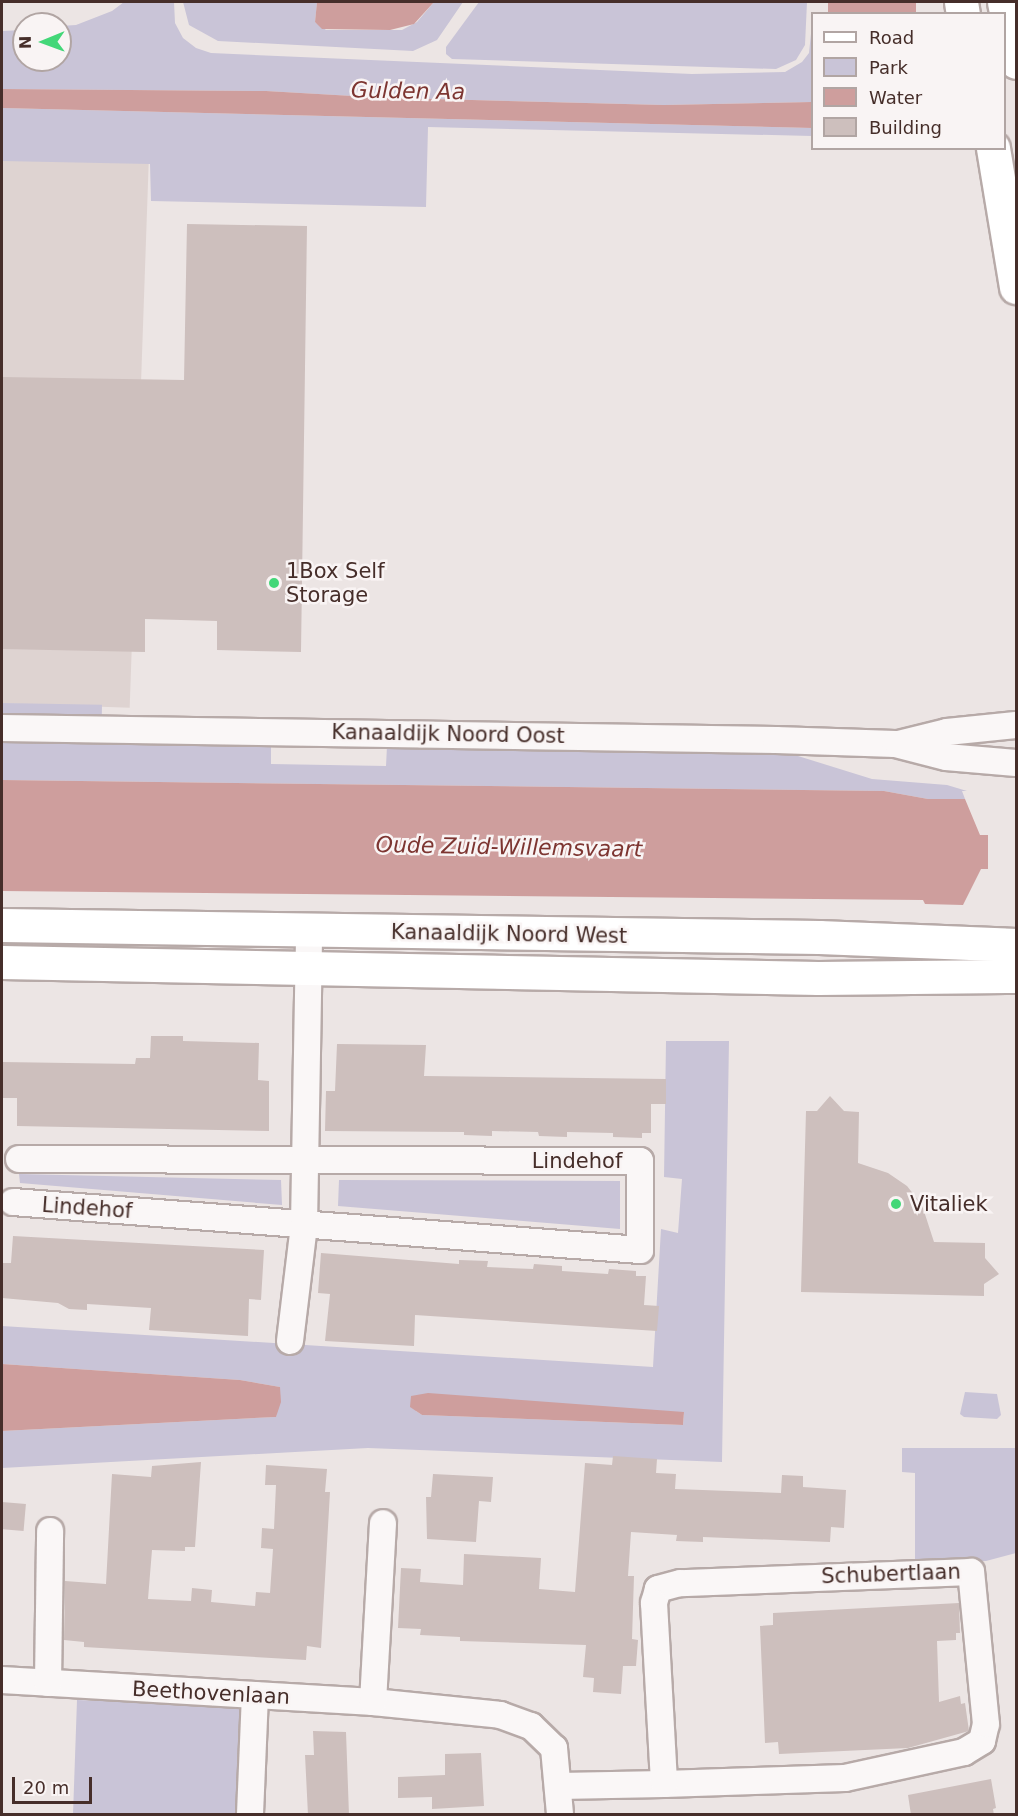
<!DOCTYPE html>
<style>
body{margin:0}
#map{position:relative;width:1018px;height:1816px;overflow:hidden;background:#ece5e4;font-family:"DejaVu Sans",sans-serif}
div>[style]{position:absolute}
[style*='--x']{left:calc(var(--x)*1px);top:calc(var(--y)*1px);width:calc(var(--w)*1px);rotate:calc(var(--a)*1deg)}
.built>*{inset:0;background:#ded3d1;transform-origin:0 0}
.green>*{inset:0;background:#c9c4d7;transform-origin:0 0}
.water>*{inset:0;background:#ce9e9d;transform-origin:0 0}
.pier>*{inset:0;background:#ece5e4;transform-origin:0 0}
.building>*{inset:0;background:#cdbfbd;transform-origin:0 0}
.roads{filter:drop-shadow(2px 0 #b7aaa8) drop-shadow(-2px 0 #b7aaa8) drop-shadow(0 2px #b7aaa8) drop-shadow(0 -2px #b7aaa8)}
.street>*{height:26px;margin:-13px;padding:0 13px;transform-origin:13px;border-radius:13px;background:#faf7f7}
.secondary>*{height:33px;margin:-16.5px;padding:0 16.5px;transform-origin:16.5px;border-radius:16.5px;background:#fff}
.dots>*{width:16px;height:16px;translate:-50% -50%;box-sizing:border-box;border:3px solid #f9f4f4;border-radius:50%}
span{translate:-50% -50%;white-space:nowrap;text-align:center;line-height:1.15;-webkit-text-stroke:5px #f9f4f4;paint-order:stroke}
.poi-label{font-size:21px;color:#462e2a}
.left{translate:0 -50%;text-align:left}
.street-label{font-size:21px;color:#462e2a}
.water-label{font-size:22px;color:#7d3531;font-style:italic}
.frame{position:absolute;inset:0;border:3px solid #462e2a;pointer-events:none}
.legend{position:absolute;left:811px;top:12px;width:195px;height:138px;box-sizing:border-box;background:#f9f4f4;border:2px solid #b1a5a3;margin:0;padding:8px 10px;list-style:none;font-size:18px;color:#462e2a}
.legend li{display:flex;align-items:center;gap:12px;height:30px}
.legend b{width:30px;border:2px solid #b1a5a3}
.north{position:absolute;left:12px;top:12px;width:60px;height:60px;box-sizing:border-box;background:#f9f4f4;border:2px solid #b1a5a3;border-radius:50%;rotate:269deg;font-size:16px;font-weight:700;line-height:24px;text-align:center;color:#462e2a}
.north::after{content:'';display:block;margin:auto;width:21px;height:27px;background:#43d778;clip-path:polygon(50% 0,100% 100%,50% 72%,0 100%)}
.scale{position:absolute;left:12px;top:1777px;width:80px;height:27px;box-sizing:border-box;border:3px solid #462e2a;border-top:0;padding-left:8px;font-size:18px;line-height:21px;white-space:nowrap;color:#462e2a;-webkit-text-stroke:4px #f9f4f4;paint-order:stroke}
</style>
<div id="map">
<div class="built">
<div style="left:2px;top:123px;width:148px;height:580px;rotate:2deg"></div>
</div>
<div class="green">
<div style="clip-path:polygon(124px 2px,174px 2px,175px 23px,183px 38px,196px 48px,211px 53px,692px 74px,785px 72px,802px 62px,809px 53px,812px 24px,812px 102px,664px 105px,395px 98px,393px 92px,387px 98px,266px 91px,2px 89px,2px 31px,24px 30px,24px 60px,60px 60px,60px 26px,76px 25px,112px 11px)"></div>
<div style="clip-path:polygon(183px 2px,317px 2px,315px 22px,326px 30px,402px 30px,417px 22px,434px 2px,463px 2px,437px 40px,413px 51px,218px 41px,189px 25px)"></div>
<div style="clip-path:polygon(479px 2px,807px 2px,805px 45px,796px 60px,776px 69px,452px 59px,446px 54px,446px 47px)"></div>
<div style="clip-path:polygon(2px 108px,812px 128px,812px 136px,428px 127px,426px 207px,151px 201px,150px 164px,2px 161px)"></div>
<div style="left:2px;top:703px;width:100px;height:12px;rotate:1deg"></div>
<div style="clip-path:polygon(2px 741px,271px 744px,271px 764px,386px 766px,387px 746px,743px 750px,798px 756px,872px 779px,947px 785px,967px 791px,962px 791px,965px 799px,928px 799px,884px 791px,2px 780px)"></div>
<div style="clip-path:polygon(evenodd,666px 1041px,729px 1041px,722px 1462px,368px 1448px,2px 1468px,2px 1431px,276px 1417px,280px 1387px,240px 1380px,2px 1364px,2px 1326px,653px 1367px,661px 1229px,678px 1233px,682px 1179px,664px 1177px,666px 1041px,416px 1411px,684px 1412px,683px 1425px,422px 1415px,416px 1411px)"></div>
<div style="clip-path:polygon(19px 1174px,281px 1180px,282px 1205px,20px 1183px)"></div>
<div style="clip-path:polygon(339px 1180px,620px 1181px,620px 1229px,338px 1206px)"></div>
<div style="clip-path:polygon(965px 1392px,997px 1394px,1001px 1415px,997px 1419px,964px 1417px,960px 1414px)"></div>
<div style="clip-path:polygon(902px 1448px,1016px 1448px,1016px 1553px,986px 1561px,915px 1560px,915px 1473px,902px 1472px)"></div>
<div style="left:77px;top:1700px;width:171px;height:114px;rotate:2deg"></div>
</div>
<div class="water">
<div style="clip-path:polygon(317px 2px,434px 2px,414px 24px,390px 30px,322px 29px,315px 22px)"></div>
<div style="left:828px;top:2px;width:88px;height:11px"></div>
<div style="clip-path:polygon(2px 89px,266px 91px,388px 98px,392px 93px,395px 98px,664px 105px,812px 102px,812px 128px,2px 108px)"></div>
<div style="clip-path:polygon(2px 780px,884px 791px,928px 799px,965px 799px,980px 835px,1016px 835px,1016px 869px,981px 869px,963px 905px,925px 904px,923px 900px,2px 891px)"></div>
<div style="clip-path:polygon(2px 1364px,240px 1380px,280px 1387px,281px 1402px,276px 1417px,2px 1431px)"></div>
<div style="clip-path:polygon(428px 1393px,684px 1412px,683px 1425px,422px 1415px,410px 1407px,411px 1396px)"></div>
</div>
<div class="pier">
<div style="left:988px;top:833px;width:28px;height:38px"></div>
</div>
<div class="building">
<div style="clip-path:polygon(187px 224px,307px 226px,301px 652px,217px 650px,217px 621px,145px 619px,145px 652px,2px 649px,2px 377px,184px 380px)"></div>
<div style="clip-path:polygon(151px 1036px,183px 1036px,183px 1041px,259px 1043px,258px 1080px,269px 1081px,269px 1131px,17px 1126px,17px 1098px,2px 1098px,2px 1062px,135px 1064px,136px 1058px,150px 1058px)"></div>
<div style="clip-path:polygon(337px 1044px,426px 1045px,424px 1076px,666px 1079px,666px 1104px,651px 1104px,651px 1133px,642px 1133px,642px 1138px,613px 1137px,613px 1133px,567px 1132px,567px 1137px,539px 1136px,538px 1132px,492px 1131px,492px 1136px,464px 1135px,464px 1132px,325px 1131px,326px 1091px,335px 1091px)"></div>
<div style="clip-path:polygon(830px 1096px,844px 1111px,859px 1112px,858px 1163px,888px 1173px,907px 1186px,922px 1205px,934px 1242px,985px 1243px,985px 1258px,999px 1274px,984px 1284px,984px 1296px,801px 1292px,806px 1111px,817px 1111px)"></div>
<div style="clip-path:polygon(13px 1236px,264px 1250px,261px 1300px,249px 1299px,248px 1336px,149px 1330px,151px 1308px,87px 1304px,87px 1310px,69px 1309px,58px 1303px,2px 1298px,2px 1263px,11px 1263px)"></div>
<div style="clip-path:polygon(321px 1253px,459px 1264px,459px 1260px,488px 1261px,487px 1267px,533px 1269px,534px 1264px,562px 1266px,562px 1271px,608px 1274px,609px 1269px,636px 1271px,636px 1276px,646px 1276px,644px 1305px,659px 1306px,657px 1331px,415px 1315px,414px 1346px,325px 1341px,330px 1294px,318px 1293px)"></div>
<div style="clip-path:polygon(613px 1456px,657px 1459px,656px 1473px,676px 1474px,675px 1489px,781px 1493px,782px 1475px,803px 1476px,803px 1487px,846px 1490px,844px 1528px,831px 1527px,830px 1542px,703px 1537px,703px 1542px,676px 1541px,677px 1535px,631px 1532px,628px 1576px,634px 1576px,632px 1639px,638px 1640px,636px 1666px,623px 1666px,621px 1694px,593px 1692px,594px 1678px,583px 1677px,586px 1645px,460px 1641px,460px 1637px,420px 1635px,421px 1629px,398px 1628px,401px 1568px,421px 1569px,420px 1582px,463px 1585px,464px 1554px,541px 1558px,539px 1589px,575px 1592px,585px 1463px,612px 1465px)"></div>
<div style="clip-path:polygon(201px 1462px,195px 1547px,185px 1547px,185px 1551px,152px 1550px,148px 1599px,191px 1601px,192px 1588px,212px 1590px,211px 1602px,255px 1606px,256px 1592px,270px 1593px,273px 1549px,261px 1548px,262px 1528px,274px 1529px,276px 1485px,265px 1485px,266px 1465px,327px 1469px,325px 1492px,330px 1492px,321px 1648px,307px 1646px,306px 1660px,84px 1647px,84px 1642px,64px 1640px,65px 1581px,106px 1584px,112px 1474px,151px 1477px,152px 1466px)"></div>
<div style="clip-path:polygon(433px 1474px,493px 1477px,491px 1502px,479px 1501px,476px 1542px,427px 1539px,426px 1497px,431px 1497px)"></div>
<div style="left:2px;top:1502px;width:24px;height:27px;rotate:5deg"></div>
<div style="clip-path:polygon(959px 1603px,960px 1633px,956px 1633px,956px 1640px,937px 1641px,939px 1702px,960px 1696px,961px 1704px,965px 1703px,969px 1731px,908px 1748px,779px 1754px,778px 1742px,765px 1743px,760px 1626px,773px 1625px,773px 1613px)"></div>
<div style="clip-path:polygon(313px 1731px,346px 1732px,349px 1815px,308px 1815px,305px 1755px,314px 1755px)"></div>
<div style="clip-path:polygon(481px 1753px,484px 1806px,432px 1809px,432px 1797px,398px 1798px,398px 1777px,445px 1775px,445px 1754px)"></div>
<div style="clip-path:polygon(991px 1779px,996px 1808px,993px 1809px,994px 1815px,911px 1815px,908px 1795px)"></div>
</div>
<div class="roads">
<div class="street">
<div style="--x:2;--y:728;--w:774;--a:0.89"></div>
<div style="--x:776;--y:740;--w:119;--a:1.9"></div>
<div style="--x:895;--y:744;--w:53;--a:14.3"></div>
<div style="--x:946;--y:757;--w:70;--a:4.9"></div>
<div style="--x:898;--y:744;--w:50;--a:-13.8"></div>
<div style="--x:947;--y:732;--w:69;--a:-5.8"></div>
<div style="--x:13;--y:1202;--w:629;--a:4.38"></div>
<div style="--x:640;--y:1250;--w:89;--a:-90"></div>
<div style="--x:640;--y:1161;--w:621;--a:-179.82"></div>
<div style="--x:290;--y:1341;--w:117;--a:-83.1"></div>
<div style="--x:304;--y:1225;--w:295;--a:-89"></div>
<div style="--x:2;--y:1680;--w:372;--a:3.4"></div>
<div style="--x:373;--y:1702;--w:128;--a:5.8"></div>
<div style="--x:500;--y:1715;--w:33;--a:20"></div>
<div style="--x:531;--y:1726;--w:32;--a:44"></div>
<div style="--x:554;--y:1748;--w:66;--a:84.8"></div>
<div style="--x:48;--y:1683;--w:152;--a:-89.2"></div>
<div style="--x:373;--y:1702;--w:179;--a:-86.8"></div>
<div style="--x:559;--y:1786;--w:105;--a:-1.1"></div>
<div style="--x:664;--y:1784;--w:181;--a:-1.9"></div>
<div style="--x:845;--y:1778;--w:122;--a:-12.3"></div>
<div style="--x:964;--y:1752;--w:21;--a:-31"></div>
<div style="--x:982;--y:1741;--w:17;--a:-77"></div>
<div style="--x:986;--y:1724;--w:153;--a:-95.6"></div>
<div style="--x:971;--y:1572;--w:291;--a:177.8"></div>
<div style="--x:680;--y:1583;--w:23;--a:165"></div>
<div style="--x:658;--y:1589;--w:15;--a:106"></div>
<div style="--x:654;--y:1603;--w:181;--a:86.8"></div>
<div style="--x:250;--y:1814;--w:119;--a:-87.6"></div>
</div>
<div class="secondary">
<div style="--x:961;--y:2;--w:12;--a:81"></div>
<div style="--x:1004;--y:2;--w:61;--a:78.7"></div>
<div style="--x:993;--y:148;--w:141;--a:80.6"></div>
<div style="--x:2;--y:925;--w:817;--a:0.84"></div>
<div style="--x:819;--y:937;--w:197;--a:2.3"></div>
<div style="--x:2;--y:962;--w:816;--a:1.12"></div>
<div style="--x:818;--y:978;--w:198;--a:-0.6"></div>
</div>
</div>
<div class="dots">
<div style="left:274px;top:583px;background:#43d778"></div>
<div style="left:896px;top:1204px;background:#43d778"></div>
</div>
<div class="poi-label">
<span class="left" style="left:286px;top:583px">1Box Self<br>Storage</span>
<span class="left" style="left:910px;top:1204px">Vitaliek</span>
</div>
<div class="street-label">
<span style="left:448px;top:734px;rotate:1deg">Kanaaldijk Noord Oost</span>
<span style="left:509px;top:934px;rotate:1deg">Kanaaldijk Noord West</span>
<span style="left:577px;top:1161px">Lindehof</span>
<span style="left:87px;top:1208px;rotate:4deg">Lindehof</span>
<span style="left:891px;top:1574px;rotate:-2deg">Schubertlaan</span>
<span style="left:211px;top:1693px;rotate:3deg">Beethovenlaan</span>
</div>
<div class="water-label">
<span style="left:408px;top:91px;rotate:1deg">Gulden Aa</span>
<span style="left:509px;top:847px;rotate:1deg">Oude Zuid-Willemsvaart</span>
</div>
<div class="frame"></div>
<ul class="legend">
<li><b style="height:8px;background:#fff"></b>Road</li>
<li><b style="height:16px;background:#c9c4d7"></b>Park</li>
<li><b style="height:16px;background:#ce9e9d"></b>Water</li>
<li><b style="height:16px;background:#cdbfbd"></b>Building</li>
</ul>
<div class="north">N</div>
<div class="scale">20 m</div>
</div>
